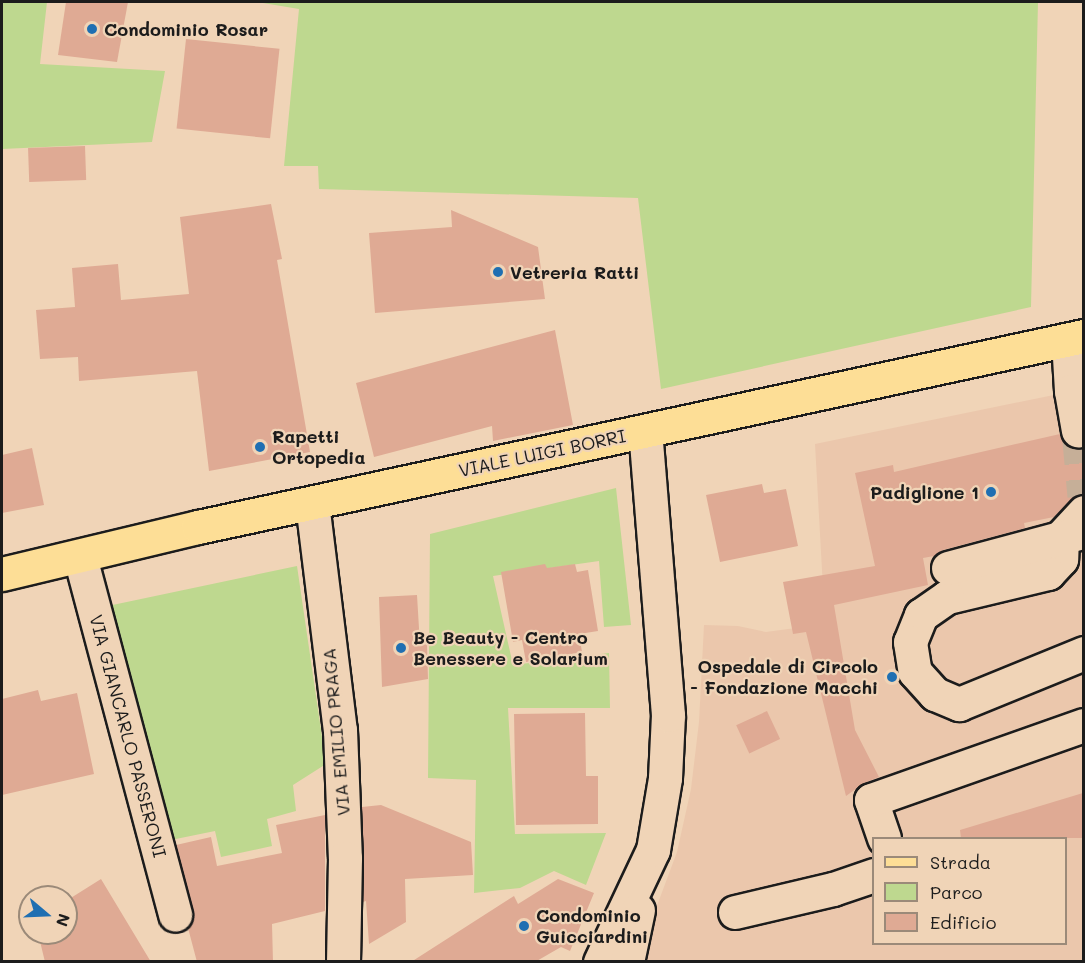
<!DOCTYPE html>
<style>
body{margin:0}
#map{position:relative;width:1085px;height:963px;overflow:hidden;background:#f0d4b7;font-family:Mali,sans-serif}
div>[style]{position:absolute}
[style*='--x']{left:calc(var(--x)*1px);top:calc(var(--y)*1px);width:calc(var(--w)*1px);rotate:calc(var(--a)*1deg)}
.built>*{inset:0;background:#ebc7ac}
.green>*{inset:0;background:#bed88f}
.building>*{inset:0;background:#dfaa94;transform-origin:0 0}
.minor-tunnel>*{height:33px;margin-top:-16.5px;transform-origin:0;background:repeating-linear-gradient(90deg,#c6af98 0 33px,transparent 0 49px)}
.roads{filter:drop-shadow(2px 0 #1c1c1c) drop-shadow(-2px 0 #1c1c1c) drop-shadow(0 2px #1c1c1c) drop-shadow(0 -2px #1c1c1c)}
.minor>*{height:33px;margin:-16.5px;padding:0 16.5px;transform-origin:16.5px;border-radius:16.5px;background:#f0d4b7}
.major>*{height:33px;margin:-16.5px;padding:0 16.5px;transform-origin:16.5px;border-radius:16.5px;background:#fdde96}
.dots>*{width:16px;height:16px;translate:-50% -50%;box-sizing:border-box;border:3px solid #f0d4b7;border-radius:50%}
span{translate:-50% -50%;white-space:nowrap;text-align:center;line-height:1.15;-webkit-text-stroke:4.5px #f0d4b7;paint-order:stroke}
.poi-label{font-size:18px;color:#1c1c1c;font-weight:700}
.left{translate:0 -50%;text-align:left}
.right{translate:-100% -50%;text-align:right}
.street-label{font-size:18px;color:#1c1c1c}
.frame{position:absolute;inset:0;border:3px solid #1c1c1c;pointer-events:none}
.legend{position:absolute;left:872px;top:837px;width:195px;height:108px;box-sizing:border-box;background:#f0d4b7;border:2px solid #9b8a79;margin:0;padding:8px 10px;list-style:none;font-size:18px;color:#1c1c1c}
.legend li{display:flex;align-items:center;gap:12px;height:30px}
.legend b{width:30px;border:2px solid #9b8a79}
.north{position:absolute;left:18px;top:885px;width:60px;height:60px;box-sizing:border-box;background:#f0d4b7;border:2px solid #9b8a79;border-radius:50%;rotate:109deg;font-size:16px;font-weight:700;line-height:24px;text-align:center;color:#1c1c1c}
.north::after{content:'';display:block;margin:auto;width:21px;height:27px;background:#1f6fb2;clip-path:polygon(50% 0,100% 100%,50% 72%,0 100%)}
</style>
<div id="map">
<div class="built">
<div style="clip-path:polygon(evenodd,1083px 389px,1083px 961px,636px 962px,677px 852px,691px 789px,699px 722px,704px 625px,738px 626px,766px 632px,825px 624px,815px 444px,1083px 389px,874px 838px,1066px 838px,1066px 944px,874px 944px,874px 838px)"></div>
</div>
<div class="green">
<div style="clip-path:polygon(2px 2px,47px 2px,40px 64px,165px 71px,152px 142px,2px 149px)"></div>
<div style="clip-path:polygon(257px 2px,1038px 2px,1031px 307px,661px 389px,638px 198px,319px 189px,318px 166px,284px 166px,299px 9px)"></div>
<div style="clip-path:polygon(616px 488px,631px 625px,604px 627px,599px 561px,493px 576px,513px 665px,609px 653px,610px 708px,508px 708px,515px 834px,606px 833px,586px 885px,554px 871px,520px 888px,474px 893px,476px 780px,428px 778px,430px 534px)"></div>
<div style="clip-path:polygon(297px 566px,326px 764px,293px 785px,296px 811px,267px 819px,272px 846px,221px 857px,215px 831px,166px 841px,103px 607px)"></div>
</div>
<div class="building">
<div style="clip-path:polygon(66px 2px,128px 2px,117px 62px,58px 55px)"></div>
<div style="left:186px;top:39px;width:94px;height:90px;rotate:6deg"></div>
<div style="left:85px;top:146px;width:34px;height:57px;rotate:88deg"></div>
<div style="clip-path:polygon(271px 204px,282px 259px,277px 260px,310px 452px,209px 471px,197px 371px,79px 381px,78px 357px,40px 359px,36px 310px,75px 307px,72px 268px,118px 264px,121px 300px,189px 294px,180px 217px)"></div>
<div style="clip-path:polygon(451px 210px,538px 247px,545px 299px,375px 313px,369px 233px,452px 227px)"></div>
<div style="clip-path:polygon(555px 330px,573px 425px,493px 441px,492px 426px,374px 457px,356px 383px)"></div>
<div style="clip-path:polygon(1060px 434px,1063px 442px,1071px 447px,1083px 448px,1083px 494px,1071px 499px,1054px 517px,1024px 523px,1025px 528px,943px 550px,934px 556px,923px 558px,928px 585px,834px 605px,855px 730px,879px 777px,864px 783px,846px 796px,806px 632px,793px 634px,783px 582px,875px 566px,855px 473px,893px 465px,894px 472px)"></div>
<div style="clip-path:polygon(32px 448px,44px 505px,2px 513px,2px 455px)"></div>
<div style="clip-path:polygon(762px 484px,764px 493px,786px 489px,798px 546px,720px 562px,706px 495px)"></div>
<div style="clip-path:polygon(545px 564px,547px 568px,575px 564px,577px 572px,588px 570px,598px 631px,579px 634px,582px 652px,526px 662px,522px 640px,513px 642px,501px 572px)"></div>
<div style="clip-path:polygon(417px 595px,420px 645px,427px 644px,428px 679px,382px 687px,379px 597px)"></div>
<div style="clip-path:polygon(38px 690px,41px 701px,77px 693px,94px 774px,2px 795px,2px 699px)"></div>
<div style="left:767px;top:711px;width:31px;height:34px;rotate:65deg"></div>
<div style="clip-path:polygon(585px 713px,586px 776px,598px 776px,598px 824px,516px 825px,514px 714px)"></div>
<div style="clip-path:polygon(1083px 793px,1083px 838px,961px 838px,960px 830px)"></div>
<div style="clip-path:polygon(381px 805px,471px 842px,473px 875px,405px 879px,406px 922px,369px 944px,366px 901px,363px 902px,362px 807px)"></div>
<div style="clip-path:polygon(325px 815px,325px 911px,272px 924px,273px 962px,197px 962px,188px 928px,193px 919px,193px 910px,176px 845px,211px 837px,217px 866px,282px 853px,276px 825px)"></div>
<div style="clip-path:polygon(101px 879px,151px 962px,45px 962px,38px 933px,66px 933px,66px 901px)"></div>
<div style="clip-path:polygon(558px 879px,594px 893px,570px 951px,561px 947px,535px 962px,411px 962px,514px 896px,518px 904px)"></div>
</div>
<div class="minor-tunnel">
<div style="--x:1078;--y:430;--w:66;--a:84.8"></div>
</div>
<div class="roads">
<div class="minor">
<div style="--x:1068;--y:340;--w:51;--a:86.6"></div>
<div style="--x:1071;--y:391;--w:40;--a:80"></div>
<div style="--x:312;--y:503;--w:229;--a:83"></div>
<div style="--x:340;--y:730;--w:128;--a:87.8"></div>
<div style="--x:345;--y:858;--w:104;--a:91.1"></div>
<div style="--x:1084;--y:512;--w:33;--a:133"></div>
<div style="--x:1062;--y:536;--w:23;--a:92"></div>
<div style="--x:1061;--y:559;--w:19;--a:133"></div>
<div style="--x:1048;--y:573;--w:104;--a:166.6"></div>
<div style="--x:947;--y:597;--w:32;--a:145"></div>
<div style="--x:921;--y:615;--w:29;--a:112"></div>
<div style="--x:910;--y:642;--w:30;--a:81"></div>
<div style="--x:915;--y:672;--w:30;--a:48"></div>
<div style="--x:935;--y:694;--w:26;--a:23"></div>
<div style="--x:959;--y:704;--w:135;--a:-22.2"></div>
<div style="--x:80;--y:557;--w:370;--a:75.1"></div>
<div style="--x:948;--y:568;--w:139;--a:-15"></div>
<div style="--x:884;--y:838;--w:40;--a:-108.9"></div>
<div style="--x:871;--y:800;--w:226;--a:-19.4"></div>
<div style="--x:735;--y:912;--w:101;--a:-13.2"></div>
<div style="--x:833;--y:889;--w:43;--a:-18.9"></div>
<div style="--x:600;--y:962;--w:124;--a:-64.7"></div>
<div style="--x:653;--y:850;--w:73;--a:-80.5"></div>
<div style="--x:665;--y:778;--w:63;--a:-87.3"></div>
<div style="--x:668;--y:715;--w:285;--a:-94.6"></div>
<div style="--x:627;--y:962;--w:53;--a:-78.1"></div>
</div>
<div class="major">
<div style="--x:2;--y:574;--w:202;--a:-13.5"></div>
<div style="--x:198;--y:527;--w:906;--a:-12.17"></div>
</div>
</div>
<div class="dots">
<div style="left:92px;top:29px;background:#1f6fb2"></div>
<div style="left:498px;top:272px;background:#1f6fb2"></div>
<div style="left:260px;top:447px;background:#1f6fb2"></div>
<div style="left:991px;top:492px;background:#1f6fb2"></div>
<div style="left:401px;top:648px;background:#1f6fb2"></div>
<div style="left:892px;top:677px;background:#1f6fb2"></div>
<div style="left:524px;top:926px;background:#1f6fb2"></div>
</div>
<div class="poi-label">
<span class="left" style="left:104px;top:29px">Condominio Rosar</span>
<span class="left" style="left:510px;top:272px">Vetreria Ratti</span>
<span class="left" style="left:272px;top:447px">Rapetti<br>Ortopedia</span>
<span class="right" style="left:979px;top:492px">Padiglione 1</span>
<span class="left" style="left:413px;top:648px">Be Beauty - Centro<br>Benessere e Solarium</span>
<span class="right" style="left:878px;top:677px">Ospedale di Circolo<br>- Fondazione Macchi</span>
<span class="left" style="left:536px;top:926px">Condominio<br>Guicciardini</span>
</div>
<div class="street-label">
<span style="left:542px;top:453px;rotate:-12deg">VIALE LUIGI BORRI</span>
<span style="left:336px;top:732px;rotate:-95deg">VIA EMILIO PRAGA</span>
<span style="left:128px;top:736px;rotate:75deg">VIA GIANCARLO PASSERONI</span>
</div>
<div class="frame"></div>
<ul class="legend">
<li><b style="height:8px;background:#fdde96"></b>Strada</li>
<li><b style="height:16px;background:#bed88f"></b>Parco</li>
<li><b style="height:16px;background:#dfaa94"></b>Edificio</li>
</ul>
<div class="north">N</div>
</div>
